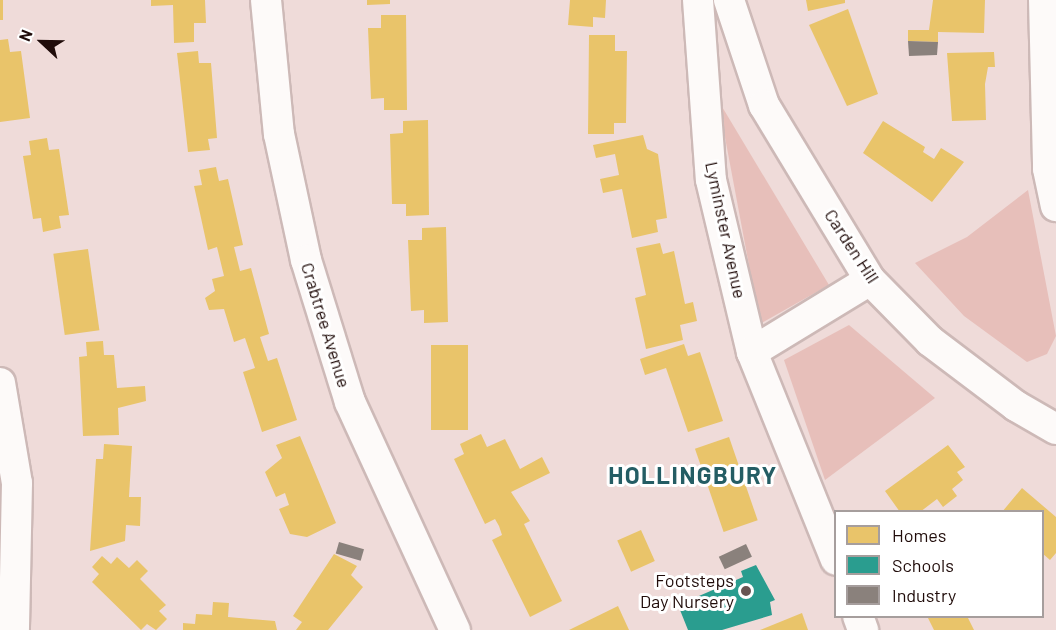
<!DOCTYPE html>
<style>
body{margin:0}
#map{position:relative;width:1056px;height:630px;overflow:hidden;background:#efdbd9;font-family:Barlow,sans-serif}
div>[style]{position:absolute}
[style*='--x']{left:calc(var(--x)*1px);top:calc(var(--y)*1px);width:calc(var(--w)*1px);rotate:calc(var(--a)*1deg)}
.green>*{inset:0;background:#e7bfba}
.homes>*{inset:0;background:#e9c46a;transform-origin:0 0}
.schools>*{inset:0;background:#2a9d8f}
.industry>*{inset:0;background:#8a817c;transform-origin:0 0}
.roads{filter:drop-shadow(2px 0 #cdb9b7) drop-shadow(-2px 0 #cdb9b7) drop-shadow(0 2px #cdb9b7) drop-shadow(0 -2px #cdb9b7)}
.street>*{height:30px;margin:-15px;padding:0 15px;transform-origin:15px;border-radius:15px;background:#fdfaf9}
.dots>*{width:16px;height:16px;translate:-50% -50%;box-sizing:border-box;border:3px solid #fff;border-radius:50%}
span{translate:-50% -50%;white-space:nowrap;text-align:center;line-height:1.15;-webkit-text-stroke:6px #fff;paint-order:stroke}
.street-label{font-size:18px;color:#200c0a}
.poi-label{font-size:18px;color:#200c0a}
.right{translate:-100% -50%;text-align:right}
.district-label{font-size:24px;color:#245d64;font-weight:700;letter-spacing:1.5px}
.legend{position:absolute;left:834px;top:510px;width:210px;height:108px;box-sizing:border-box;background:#fff;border:2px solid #a69e9d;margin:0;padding:8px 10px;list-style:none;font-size:18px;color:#200c0a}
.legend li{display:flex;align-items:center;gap:12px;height:30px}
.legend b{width:30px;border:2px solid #a69e9d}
.north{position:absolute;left:12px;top:12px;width:60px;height:60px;-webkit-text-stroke:4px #fff;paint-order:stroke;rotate:292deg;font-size:16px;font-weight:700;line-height:24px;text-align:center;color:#200c0a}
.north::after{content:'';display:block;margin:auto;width:21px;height:27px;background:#200c0a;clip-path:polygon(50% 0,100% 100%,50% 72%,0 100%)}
</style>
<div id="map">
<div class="green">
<div style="clip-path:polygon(718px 100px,829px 285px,760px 324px)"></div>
<div style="clip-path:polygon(1028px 190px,1056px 336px,1047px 354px,1027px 362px,964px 316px,915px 263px,967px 237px)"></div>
<div style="clip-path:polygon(849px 325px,935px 398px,825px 480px,784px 360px)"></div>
</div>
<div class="homes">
<div style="left:0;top:0;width:3px;height:20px"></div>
<div style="clip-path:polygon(151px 0,205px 0,206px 23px,194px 23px,194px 42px,174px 43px,173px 5px,151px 6px)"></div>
<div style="clip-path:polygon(367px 0,390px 0,390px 4px,367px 5px)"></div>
<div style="clip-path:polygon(570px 0,606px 0,605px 18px,593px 17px,593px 27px,568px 25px)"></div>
<div style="clip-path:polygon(806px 0,845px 0,845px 3px,808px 11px)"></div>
<div style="clip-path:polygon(933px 0,985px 0,984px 33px,938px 32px,938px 42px,908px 41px,908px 30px,929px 30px)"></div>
<div style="clip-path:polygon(848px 9px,878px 94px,847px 106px,809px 25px)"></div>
<div style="clip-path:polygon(381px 15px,406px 15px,407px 110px,384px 110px,384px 98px,371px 99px,368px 28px,381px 28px)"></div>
<div style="clip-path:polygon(589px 35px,615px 35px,615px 51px,627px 51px,626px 123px,614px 123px,614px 134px,588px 134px)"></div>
<div style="clip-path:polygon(8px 39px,10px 52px,21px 51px,30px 118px,0 122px,0 40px)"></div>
<div style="clip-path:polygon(198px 51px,199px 63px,211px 63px,217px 138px,208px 139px,210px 150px,188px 152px,177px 53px)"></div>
<div style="clip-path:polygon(994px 52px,995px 67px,988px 67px,985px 84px,986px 120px,952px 121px,947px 53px)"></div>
<div style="clip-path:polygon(428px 120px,429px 215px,406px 216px,406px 204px,392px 204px,390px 134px,403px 133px,403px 121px)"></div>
<div style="clip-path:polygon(883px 121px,925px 147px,923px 152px,934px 159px,941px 148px,964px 162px,932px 202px,863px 153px)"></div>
<div style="clip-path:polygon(643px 135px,647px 149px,658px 154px,667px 218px,656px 220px,658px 232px,632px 238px,622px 189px,603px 193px,600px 179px,619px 175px,615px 154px,596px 158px,593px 145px)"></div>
<div style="clip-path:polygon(47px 138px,49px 150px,59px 149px,69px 215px,59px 216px,61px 228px,43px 232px,41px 218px,33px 219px,23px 156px,31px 155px,29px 141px)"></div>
<div style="clip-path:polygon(216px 167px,219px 181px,228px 179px,243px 245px,234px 247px,240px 271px,251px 268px,269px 334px,260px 337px,268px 361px,277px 358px,297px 420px,262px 432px,243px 372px,255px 368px,245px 338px,234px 342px,224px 309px,209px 310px,205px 298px,215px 291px,212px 279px,224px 276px,217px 247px,208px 250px,194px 186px,202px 185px,199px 170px)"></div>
<div style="clip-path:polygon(446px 227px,448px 322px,424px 323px,424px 310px,411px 311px,408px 240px,422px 240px,422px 228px)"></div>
<div style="clip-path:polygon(660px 243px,663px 254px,674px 251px,685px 304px,693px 302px,697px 321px,680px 325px,683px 340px,646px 349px,635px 298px,646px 295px,636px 248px)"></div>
<div style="left:88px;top:249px;width:82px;height:35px;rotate:82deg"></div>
<div style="clip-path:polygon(103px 341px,104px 355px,114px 355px,117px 388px,145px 386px,146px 401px,118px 408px,119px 435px,83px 436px,79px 357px,87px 356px,86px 342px)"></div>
<div style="clip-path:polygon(684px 344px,688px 356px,700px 352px,723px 421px,688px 432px,666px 368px,645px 375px,640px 359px)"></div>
<div style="left:431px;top:345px;width:37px;height:85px"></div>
<div style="clip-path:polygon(481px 434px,487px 447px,505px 439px,520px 469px,542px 457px,550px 473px,511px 492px,530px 521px,524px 524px,562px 601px,530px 617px,492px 540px,502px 535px,499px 526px,495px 519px,485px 524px,454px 459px,464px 454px,460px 444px)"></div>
<div style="clip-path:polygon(300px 436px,336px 523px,307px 537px,290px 534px,279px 509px,289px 505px,285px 493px,276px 497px,265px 472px,282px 458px,276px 445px)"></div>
<div style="left:729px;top:437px;width:88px;height:36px;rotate:71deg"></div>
<div style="clip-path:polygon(104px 444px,132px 446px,129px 497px,141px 497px,140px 526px,126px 525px,125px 541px,90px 551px,96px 459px,103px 459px)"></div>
<div style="clip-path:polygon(948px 445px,965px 467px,957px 472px,963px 480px,952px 489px,957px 496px,943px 507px,937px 499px,920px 512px,900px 512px,885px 491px)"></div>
<div style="clip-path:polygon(1022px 488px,1056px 517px,1056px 553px,1050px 560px,1042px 553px,1042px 512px,1002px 512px)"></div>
<div style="left:641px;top:530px;width:34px;height:26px;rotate:66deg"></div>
<div style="clip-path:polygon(334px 554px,357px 566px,351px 575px,363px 587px,328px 630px,296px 630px,302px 622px,293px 616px)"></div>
<div style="clip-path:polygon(102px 556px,111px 564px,117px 557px,129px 568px,137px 560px,148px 571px,140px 579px,166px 605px,159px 611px,167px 619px,156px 630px,147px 624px,141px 630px,92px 582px,99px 574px,92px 567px)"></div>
<div style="clip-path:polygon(213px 602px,229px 603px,228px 617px,275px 621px,277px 630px,183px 630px,183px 623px,195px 624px,196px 614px,212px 615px)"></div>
<div style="clip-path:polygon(618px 606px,629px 630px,569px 630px)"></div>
<div style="clip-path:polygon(802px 613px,808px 630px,760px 630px)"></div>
<div style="clip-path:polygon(927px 616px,967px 616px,974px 630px,934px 630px)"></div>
</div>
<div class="schools">
<div style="clip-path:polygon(756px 565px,775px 600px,770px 602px,772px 615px,722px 630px,688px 630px,678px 605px,743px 577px,741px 571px)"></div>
</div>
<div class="industry">
<div style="clip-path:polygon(908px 41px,938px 42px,937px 55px,909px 56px)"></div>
<div style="left:339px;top:542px;width:26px;height:12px;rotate:16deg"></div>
<div style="left:746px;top:544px;width:14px;height:30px;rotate:65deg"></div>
</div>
<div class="roads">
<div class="street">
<div style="--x:266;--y:0;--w:135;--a:84.5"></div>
<div style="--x:279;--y:134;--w:129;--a:77.9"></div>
<div style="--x:306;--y:260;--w:149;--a:72.8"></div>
<div style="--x:350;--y:402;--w:251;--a:65.3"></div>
<div style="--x:698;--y:0;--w:180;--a:85.9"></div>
<div style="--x:711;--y:180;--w:177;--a:76.6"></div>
<div style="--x:752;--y:352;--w:224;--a:68"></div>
<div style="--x:729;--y:0;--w:111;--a:71.6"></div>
<div style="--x:764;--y:105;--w:205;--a:58.8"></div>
<div style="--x:870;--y:280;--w:86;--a:45.5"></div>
<div style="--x:930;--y:341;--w:108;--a:37.1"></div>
<div style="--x:1016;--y:406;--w:46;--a:29.9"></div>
<div style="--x:1044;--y:0;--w:169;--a:88.6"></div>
<div style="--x:1048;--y:169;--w:38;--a:78"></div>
<div style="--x:752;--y:352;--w:138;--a:-31.4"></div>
<div style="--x:0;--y:383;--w:101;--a:80.4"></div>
<div style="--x:17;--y:483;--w:147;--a:91.2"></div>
<div style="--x:858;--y:616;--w:15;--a:70"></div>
</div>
</div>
<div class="dots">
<div style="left:746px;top:591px;background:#685452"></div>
</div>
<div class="street-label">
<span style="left:726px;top:230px;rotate:78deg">Lyminster Avenue</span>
<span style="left:852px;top:246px;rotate:57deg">Carden Hill</span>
<span style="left:326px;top:325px;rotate:73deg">Crabtree Avenue</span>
</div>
<div class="poi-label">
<span class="right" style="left:734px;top:591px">Footsteps<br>Day Nursery</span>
</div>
<div class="district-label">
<span style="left:693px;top:475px">HOLLINGBURY</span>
</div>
<ul class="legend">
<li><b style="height:16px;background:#e9c46a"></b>Homes</li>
<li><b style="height:16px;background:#2a9d8f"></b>Schools</li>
<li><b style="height:16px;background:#8a817c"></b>Industry</li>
</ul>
<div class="north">N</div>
</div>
